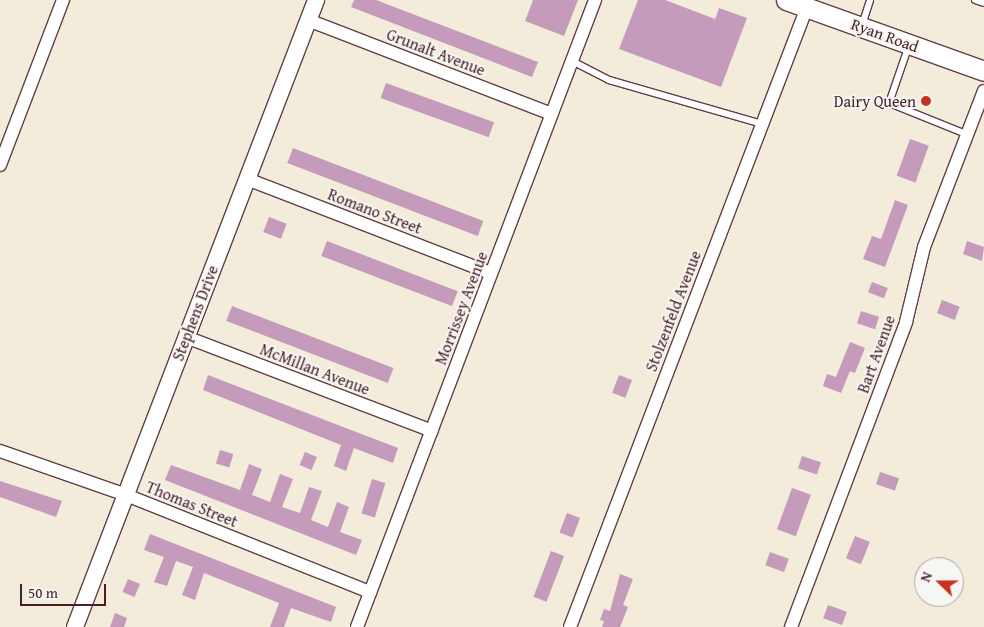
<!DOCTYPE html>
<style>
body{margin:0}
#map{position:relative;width:984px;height:627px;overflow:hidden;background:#f3ecdb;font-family:"Gentium Book Plus",serif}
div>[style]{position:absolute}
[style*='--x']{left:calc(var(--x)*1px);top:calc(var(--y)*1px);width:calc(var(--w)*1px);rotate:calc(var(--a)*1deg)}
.building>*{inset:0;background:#c49bbb;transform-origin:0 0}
.roads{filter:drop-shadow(1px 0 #633e45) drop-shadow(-1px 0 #633e45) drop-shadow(0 1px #633e45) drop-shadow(0 -1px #633e45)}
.service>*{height:6px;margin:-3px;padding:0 3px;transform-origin:3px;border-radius:3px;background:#fff}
.minor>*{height:12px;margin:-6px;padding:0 6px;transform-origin:6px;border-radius:6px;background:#fff}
.tertiary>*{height:16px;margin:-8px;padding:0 8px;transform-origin:8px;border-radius:8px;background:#fff}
.secondary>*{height:19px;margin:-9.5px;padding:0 9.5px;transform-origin:9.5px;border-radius:9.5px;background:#fff}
.dots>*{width:14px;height:14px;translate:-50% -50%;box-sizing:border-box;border:2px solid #f6f6f2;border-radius:50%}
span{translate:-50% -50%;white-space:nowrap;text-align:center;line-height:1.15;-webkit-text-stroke:4px #f6f6f2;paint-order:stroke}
.street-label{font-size:16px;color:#4a1f2b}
.poi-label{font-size:16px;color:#4a1f2b}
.right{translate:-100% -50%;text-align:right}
.north{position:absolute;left:914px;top:557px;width:50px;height:50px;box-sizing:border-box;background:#f6f6f2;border:1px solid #b1a0a2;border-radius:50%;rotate:292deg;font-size:14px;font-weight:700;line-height:20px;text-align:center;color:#4a1f2b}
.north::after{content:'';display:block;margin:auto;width:18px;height:22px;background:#c8321e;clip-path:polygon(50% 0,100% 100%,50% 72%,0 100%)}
.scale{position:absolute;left:20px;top:584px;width:86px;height:22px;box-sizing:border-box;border:2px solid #4a1f2b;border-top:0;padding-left:6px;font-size:15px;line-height:18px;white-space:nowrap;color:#4a1f2b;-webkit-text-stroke:4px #f6f6f2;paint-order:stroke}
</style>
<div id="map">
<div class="building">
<div style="clip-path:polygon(354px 0,376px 0,538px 62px,532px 77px,351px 7px)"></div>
<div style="clip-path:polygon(533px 0,578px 0,564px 36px,525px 21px)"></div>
<div style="clip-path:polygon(638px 0,665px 0,715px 19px,719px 8px,747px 18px,721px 87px,619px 49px)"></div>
<div style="left:386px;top:83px;width:115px;height:16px;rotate:20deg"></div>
<div style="left:910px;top:139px;width:20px;height:39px;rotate:20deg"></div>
<div style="left:293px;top:148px;width:204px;height:16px;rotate:21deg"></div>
<div style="clip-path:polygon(895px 200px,908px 205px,885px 267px,863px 259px,872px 236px,881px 239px)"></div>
<div style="left:269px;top:217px;width:19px;height:16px;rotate:21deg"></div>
<div style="left:327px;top:241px;width:140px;height:16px;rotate:21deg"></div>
<div style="clip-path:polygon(967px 241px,984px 247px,982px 261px,963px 254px)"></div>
<div style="left:872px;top:282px;width:17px;height:11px;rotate:21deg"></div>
<div style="left:942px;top:300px;width:19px;height:14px;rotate:21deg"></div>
<div style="left:232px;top:306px;width:173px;height:16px;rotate:21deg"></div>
<div style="left:861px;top:311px;width:19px;height:13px;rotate:18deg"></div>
<div style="clip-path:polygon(850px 342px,865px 348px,855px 373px,850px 371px,841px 393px,823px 386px,827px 374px,836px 377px)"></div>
<div style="clip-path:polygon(208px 375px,398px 448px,393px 463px,354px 448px,346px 471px,334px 466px,341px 445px,203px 390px)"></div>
<div style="left:619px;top:375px;width:14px;height:19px;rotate:21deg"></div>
<div style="left:220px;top:450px;width:14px;height:14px;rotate:17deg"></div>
<div style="left:305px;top:452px;width:13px;height:14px;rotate:23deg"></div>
<div style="left:802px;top:456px;width:20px;height:13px;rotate:18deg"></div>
<div style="clip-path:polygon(249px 464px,262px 469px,252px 495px,270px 502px,280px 474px,293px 479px,282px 507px,300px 513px,309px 487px,322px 491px,311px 520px,328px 527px,337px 502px,349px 507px,340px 532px,362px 540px,356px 555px,165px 480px,171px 465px,240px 490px)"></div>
<div style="left:880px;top:472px;width:20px;height:13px;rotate:18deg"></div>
<div style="left:372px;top:479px;width:14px;height:36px;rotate:17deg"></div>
<div style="clip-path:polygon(0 481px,62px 501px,56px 517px,0 497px)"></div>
<div style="left:792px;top:488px;width:20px;height:44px;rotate:20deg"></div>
<div style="left:567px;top:513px;width:14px;height:21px;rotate:21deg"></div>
<div style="clip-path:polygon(150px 534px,336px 607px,331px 622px,291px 608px,284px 627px,270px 627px,279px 603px,204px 573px,195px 600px,182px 595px,193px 567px,176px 561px,167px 586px,154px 582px,164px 557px,144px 550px)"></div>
<div style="left:855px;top:536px;width:16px;height:24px;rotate:22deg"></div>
<div style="left:551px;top:551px;width:14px;height:49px;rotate:21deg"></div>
<div style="left:770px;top:552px;width:20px;height:14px;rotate:20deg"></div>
<div style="clip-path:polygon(620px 574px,633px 579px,623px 605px,628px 607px,620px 627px,602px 627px,604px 621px,600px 620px,604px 609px,610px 611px)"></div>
<div style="left:128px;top:579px;width:13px;height:14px;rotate:23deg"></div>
<div style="left:828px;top:605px;width:20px;height:14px;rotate:20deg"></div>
<div style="clip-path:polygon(115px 613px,127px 618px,124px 627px,110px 627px)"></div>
</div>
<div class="roads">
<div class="service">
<div style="--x:975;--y:0;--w:9;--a:18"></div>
<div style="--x:862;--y:25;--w:26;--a:-72"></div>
<div style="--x:909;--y:45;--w:61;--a:109"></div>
<div style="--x:889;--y:103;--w:83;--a:21.9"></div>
<div style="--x:572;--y:61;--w:42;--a:27.2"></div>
<div style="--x:609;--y:80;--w:159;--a:16"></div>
</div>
<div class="minor">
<div style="--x:308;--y:20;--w:261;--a:21.1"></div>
<div style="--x:0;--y:165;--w:177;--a:-69.1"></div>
<div style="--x:247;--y:179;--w:261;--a:21.1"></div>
<div style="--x:186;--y:337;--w:263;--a:20.9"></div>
<div style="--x:0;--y:451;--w:133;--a:19.2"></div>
<div style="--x:126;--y:495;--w:263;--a:21.7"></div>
<div style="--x:357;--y:627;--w:671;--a:-69.21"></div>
<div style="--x:570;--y:627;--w:664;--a:-69.08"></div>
<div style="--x:791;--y:627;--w:326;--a:-69.3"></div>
<div style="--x:906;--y:322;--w:77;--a:-76.5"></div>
<div style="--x:924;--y:247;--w:167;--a:-69"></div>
</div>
<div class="tertiary">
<div style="--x:75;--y:627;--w:672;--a:-68.97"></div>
</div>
<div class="secondary">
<div style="--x:786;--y:0;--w:210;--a:19.7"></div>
</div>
</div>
<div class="dots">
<div style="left:926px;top:101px;background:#c8321e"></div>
</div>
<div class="street-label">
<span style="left:885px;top:35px;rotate:20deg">Ryan Road</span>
<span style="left:436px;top:52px;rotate:21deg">Grunalt Avenue</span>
<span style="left:375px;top:211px;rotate:21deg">Romano Street</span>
<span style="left:461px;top:308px;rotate:-69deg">Morrissey Avenue</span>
<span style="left:673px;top:311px;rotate:-69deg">Stolzenfeld Avenue</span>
<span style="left:195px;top:313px;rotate:-69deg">Stephens Drive</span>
<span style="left:876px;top:354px;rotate:-70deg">Bart Avenue</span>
<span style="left:315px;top:369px;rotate:21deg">McMillan Avenue</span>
<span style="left:192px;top:504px;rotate:22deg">Thomas Street</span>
</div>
<div class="poi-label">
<span class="right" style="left:916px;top:101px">Dairy Queen</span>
</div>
<div class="north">N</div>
<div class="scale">50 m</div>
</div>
